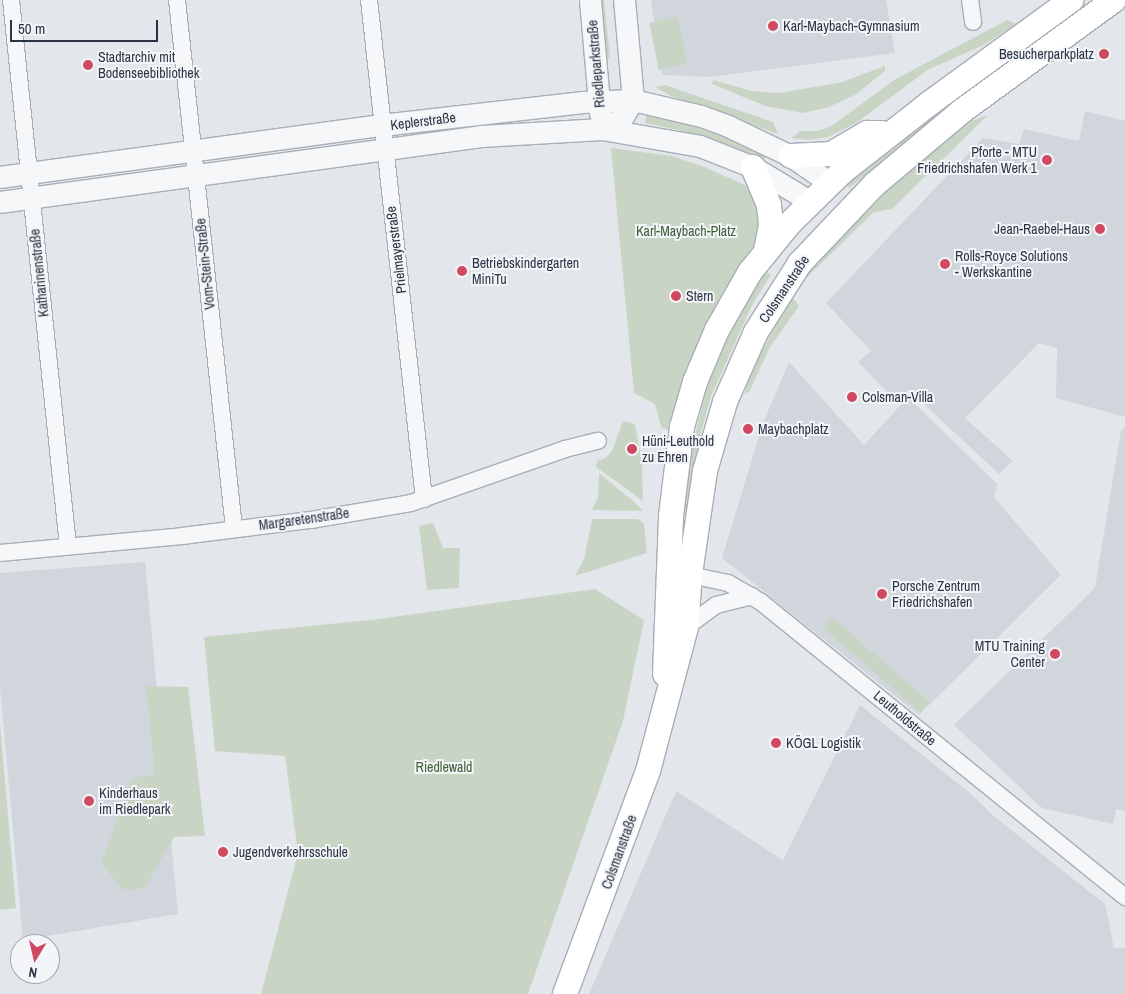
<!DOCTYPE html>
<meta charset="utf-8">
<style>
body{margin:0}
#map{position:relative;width:1125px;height:994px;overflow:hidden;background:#e3e7eb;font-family:"Archivo Narrow",sans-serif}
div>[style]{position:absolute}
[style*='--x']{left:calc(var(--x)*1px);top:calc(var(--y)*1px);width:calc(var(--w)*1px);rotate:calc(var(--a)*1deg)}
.built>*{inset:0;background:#d1d6dd}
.green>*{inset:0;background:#c9d5c4;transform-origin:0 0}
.roads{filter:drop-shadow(1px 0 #a8aeb6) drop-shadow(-1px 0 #a8aeb6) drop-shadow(0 1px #a8aeb6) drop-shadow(0 -1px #a8aeb6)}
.minor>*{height:16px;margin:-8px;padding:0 8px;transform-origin:8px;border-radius:8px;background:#f6f7f9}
.tertiary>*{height:21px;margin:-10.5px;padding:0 10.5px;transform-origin:10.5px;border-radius:10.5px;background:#f6f7f9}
.secondary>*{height:24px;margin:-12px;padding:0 12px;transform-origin:12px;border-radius:12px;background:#fff}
.dots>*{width:14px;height:14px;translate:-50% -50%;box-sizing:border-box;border:2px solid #f3f5f8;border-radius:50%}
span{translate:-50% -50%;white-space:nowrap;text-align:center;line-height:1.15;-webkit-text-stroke:4px #f3f5f8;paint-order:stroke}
.poi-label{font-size:14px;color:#2b3444}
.left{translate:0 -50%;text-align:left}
.right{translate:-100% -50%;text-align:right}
.street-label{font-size:14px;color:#2b3444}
.park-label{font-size:14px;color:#406038}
.north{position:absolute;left:10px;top:934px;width:50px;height:50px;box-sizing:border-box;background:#f3f5f8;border:1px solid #a3a8b0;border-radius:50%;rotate:189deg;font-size:14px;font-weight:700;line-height:20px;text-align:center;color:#2b3444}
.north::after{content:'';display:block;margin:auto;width:18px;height:22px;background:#d04961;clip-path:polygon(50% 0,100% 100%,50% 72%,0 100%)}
.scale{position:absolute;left:10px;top:20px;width:148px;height:22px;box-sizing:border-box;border:2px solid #2b3444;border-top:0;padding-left:6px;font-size:15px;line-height:18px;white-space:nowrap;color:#2b3444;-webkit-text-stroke:4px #f3f5f8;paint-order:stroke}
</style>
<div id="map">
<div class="built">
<div style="clip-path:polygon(651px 0,886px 0,895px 53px,710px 77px,662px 75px)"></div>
<div style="clip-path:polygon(1085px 111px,1125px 121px,1125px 417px,1056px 398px,1057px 348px,1039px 343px,965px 418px,1013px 461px,999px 474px,909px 390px,896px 401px,858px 362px,871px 351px,826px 303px,983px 138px,1019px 144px,1024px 129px,1079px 141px)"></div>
<div style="clip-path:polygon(789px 362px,864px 445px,908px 397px,997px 484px,994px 497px,1061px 575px,919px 715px,722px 558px,763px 423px)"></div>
<div style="clip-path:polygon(1125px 427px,1125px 811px,1116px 809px,1113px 824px,1042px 808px,954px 725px,1095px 588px,1121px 430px)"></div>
<div style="clip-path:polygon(145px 562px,178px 914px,23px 940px,0 687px,0 573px)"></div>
<div style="clip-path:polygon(860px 705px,970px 793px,996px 818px,1105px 904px,1114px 948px,1125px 948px,1125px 994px,589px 994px,676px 791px,783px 860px)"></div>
</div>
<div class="green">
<div style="clip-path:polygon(598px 0,604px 0,610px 57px,605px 63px)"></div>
<div style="left:678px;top:17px;width:48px;height:29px;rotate:79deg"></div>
<div style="clip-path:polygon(1007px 20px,1016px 24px,984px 45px,929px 69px,856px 123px,828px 137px,807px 140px,792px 138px,800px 131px,818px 131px,833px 125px,894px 80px)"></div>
<div style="clip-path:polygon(885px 66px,885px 71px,855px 95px,829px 107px,803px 113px,765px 106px,712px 84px,713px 80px,752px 91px,780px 93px,842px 82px)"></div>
<div style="clip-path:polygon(980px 81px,982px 88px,849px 188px,845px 183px,969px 85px)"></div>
<div style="clip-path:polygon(665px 85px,773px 122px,778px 134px,671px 96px,655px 87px)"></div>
<div style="clip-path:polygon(647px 113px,708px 128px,768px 153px,763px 161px,683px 131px,645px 123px)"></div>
<div style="clip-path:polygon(988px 115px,892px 209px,874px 212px,802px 282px,824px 251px,864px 208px,933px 148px,971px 121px)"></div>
<div style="clip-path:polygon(611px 148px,672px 156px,702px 166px,749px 187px,761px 202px,761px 234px,734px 276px,702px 341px,668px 430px,661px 427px,655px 404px,634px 393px)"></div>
<div style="clip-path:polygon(764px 270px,771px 275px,753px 303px,711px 396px,700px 436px,689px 513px,683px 513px,689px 458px,711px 372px,725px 338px)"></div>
<div style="clip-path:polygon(792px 297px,799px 306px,770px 347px,749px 392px,745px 394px,750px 372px)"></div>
<div style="clip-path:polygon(623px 421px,635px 424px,642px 463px,643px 501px,596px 467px,597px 461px,606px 458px,612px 451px)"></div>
<div style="clip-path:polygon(599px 473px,633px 501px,643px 511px,592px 510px,598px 497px)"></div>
<div style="clip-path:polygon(592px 519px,638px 519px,644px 524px,647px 553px,575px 576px,584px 559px)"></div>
<div style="clip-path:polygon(433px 523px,443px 548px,460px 548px,459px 588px,427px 590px,419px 526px)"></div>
<div style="clip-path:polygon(595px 589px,644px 620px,623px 721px,528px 994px,261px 994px,298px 853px,285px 756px,215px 751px,204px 637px,379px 619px)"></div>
<div style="left:832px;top:617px;width:129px;height:14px;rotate:41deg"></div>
<div style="clip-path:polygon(146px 686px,188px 687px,205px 836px,174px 837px,145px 888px,124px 890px,101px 864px,132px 778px,155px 774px)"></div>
<div style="clip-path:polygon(0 723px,16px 908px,0 910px)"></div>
</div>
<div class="roads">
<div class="minor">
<div style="--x:11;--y:0;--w:549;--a:84.04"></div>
<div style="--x:177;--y:0;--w:531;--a:83.84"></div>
<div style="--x:369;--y:0;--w:502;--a:83.71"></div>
<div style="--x:970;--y:0;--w:22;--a:82"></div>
<div style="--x:0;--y:553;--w:183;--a:-5.3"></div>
<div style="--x:182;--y:536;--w:130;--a:-7.1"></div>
<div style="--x:311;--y:520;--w:101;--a:-9.6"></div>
<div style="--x:411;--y:503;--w:163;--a:-19.3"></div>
<div style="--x:565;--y:449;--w:34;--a:-14"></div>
<div style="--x:681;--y:573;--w:48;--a:12"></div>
<div style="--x:728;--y:583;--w:38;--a:30"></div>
<div style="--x:761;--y:602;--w:469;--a:39"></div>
<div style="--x:686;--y:627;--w:37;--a:-36"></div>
<div style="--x:716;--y:605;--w:37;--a:-14"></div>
</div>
<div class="tertiary">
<div style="--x:590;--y:0;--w:114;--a:85"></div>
<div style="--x:602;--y:129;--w:23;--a:-29"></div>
<div style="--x:622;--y:118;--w:21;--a:-59"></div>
<div style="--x:633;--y:100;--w:100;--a:-95.1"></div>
<div style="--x:0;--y:177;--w:385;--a:-7.8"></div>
<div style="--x:381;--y:125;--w:203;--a:-6.5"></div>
<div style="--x:583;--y:102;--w:50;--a:-2.3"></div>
<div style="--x:633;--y:100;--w:70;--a:13.2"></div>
<div style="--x:701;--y:116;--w:29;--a:20"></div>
<div style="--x:728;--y:126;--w:70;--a:25.5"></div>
<div style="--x:791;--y:156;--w:47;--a:34.7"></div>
<div style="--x:0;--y:202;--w:486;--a:-7.8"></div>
<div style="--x:481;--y:136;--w:121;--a:-3.3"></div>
<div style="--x:602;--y:129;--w:99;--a:9.8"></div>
<div style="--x:700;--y:146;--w:57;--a:21.6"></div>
<div style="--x:753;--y:167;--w:68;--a:31.1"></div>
</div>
<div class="secondary">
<div style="--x:791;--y:156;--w:40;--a:-2.9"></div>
<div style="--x:831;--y:154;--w:42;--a:-30.3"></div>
<div style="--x:867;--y:133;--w:15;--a:0"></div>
<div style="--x:753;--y:167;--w:41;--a:67.2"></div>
<div style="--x:769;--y:205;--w:20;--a:84"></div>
<div style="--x:771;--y:225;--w:25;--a:101"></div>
<div style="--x:665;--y:674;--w:158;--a:-87.8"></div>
<div style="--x:671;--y:516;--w:90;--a:-83"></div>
<div style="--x:682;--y:427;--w:47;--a:-73.9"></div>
<div style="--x:695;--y:382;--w:56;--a:-67.1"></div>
<div style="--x:717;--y:330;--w:67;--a:-60.4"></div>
<div style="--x:750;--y:272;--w:62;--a:-50.9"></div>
<div style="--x:789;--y:224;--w:74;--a:-44.5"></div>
<div style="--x:842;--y:172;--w:112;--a:-38.1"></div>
<div style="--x:930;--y:103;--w:175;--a:-36.1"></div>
<div style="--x:565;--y:994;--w:238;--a:-69.6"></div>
<div style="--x:648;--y:771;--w:149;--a:-75.2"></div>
<div style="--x:686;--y:627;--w:53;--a:-85.7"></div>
<div style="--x:690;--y:574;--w:104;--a:-81.7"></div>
<div style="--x:705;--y:471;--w:72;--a:-73.8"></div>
<div style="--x:725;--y:402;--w:77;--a:-66.1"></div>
<div style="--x:756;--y:332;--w:82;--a:-57.5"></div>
<div style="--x:800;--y:263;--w:109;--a:-46.5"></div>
<div style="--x:875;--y:184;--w:114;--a:-40"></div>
<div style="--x:962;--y:111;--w:188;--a:-36.1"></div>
</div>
</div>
<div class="dots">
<div style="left:773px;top:26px;background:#d04961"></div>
<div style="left:1104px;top:54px;background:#d04961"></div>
<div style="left:88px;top:65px;background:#d04961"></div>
<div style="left:1047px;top:160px;background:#d04961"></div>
<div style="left:1100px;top:229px;background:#d04961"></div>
<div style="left:945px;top:264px;background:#d04961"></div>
<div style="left:462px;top:271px;background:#d04961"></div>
<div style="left:676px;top:296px;background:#d04961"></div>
<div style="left:852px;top:397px;background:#d04961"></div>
<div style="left:748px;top:429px;background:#d04961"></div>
<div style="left:632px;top:449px;background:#d04961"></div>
<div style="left:882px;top:594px;background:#d04961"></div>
<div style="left:1055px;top:654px;background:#d04961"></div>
<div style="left:776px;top:743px;background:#d04961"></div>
<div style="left:89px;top:801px;background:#d04961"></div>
<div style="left:223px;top:852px;background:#d04961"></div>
</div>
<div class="poi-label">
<span class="left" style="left:783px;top:26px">Karl-Maybach-Gymnasium</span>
<span class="right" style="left:1094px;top:54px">Besucherparkplatz</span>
<span class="left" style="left:98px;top:65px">Stadtarchiv mit<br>Bodenseebibliothek</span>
<span class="right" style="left:1037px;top:160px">Pforte - MTU<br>Friedrichshafen Werk 1</span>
<span class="right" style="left:1090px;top:229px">Jean-Raebel-Haus</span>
<span class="left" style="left:955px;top:264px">Rolls-Royce Solutions<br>- Werkskantine</span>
<span class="left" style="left:472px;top:271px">Betriebskindergarten<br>MiniTu</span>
<span class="left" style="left:686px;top:296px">Stern</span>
<span class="left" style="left:862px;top:397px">Colsman-Villa</span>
<span class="left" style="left:758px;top:429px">Maybachplatz</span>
<span class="left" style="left:642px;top:449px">Hüni-Leuthold<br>zu Ehren</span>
<span class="left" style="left:892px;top:594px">Porsche Zentrum<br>Friedrichshafen</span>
<span class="right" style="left:1045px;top:654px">MTU Training<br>Center</span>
<span class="left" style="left:786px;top:743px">KÖGL Logistik</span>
<span class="left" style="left:99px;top:801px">Kinderhaus<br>im Riedlepark</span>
<span class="left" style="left:233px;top:852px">Jugendverkehrsschule</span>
</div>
<div class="street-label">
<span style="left:596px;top:64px;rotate:-95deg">Riedleparkstraße</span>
<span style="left:423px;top:121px;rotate:-7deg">Keplerstraße</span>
<span style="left:396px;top:250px;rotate:-97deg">Prielmayerstraße</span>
<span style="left:205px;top:264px;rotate:-96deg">Vom-Stein-Straße</span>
<span style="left:39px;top:273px;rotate:-96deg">Katharinenstraße</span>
<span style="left:784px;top:289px;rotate:-56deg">Colsmanstraße</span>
<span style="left:304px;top:519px;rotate:-8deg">Margaretenstraße</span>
<span style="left:905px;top:718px;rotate:40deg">Leutholdstraße</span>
<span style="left:619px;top:852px;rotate:-70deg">Colsmanstraße</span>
</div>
<div class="park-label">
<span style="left:686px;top:231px">Karl-Maybach-Platz</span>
<span style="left:444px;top:767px">Riedlewald</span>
</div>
<div class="north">N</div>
<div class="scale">50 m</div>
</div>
